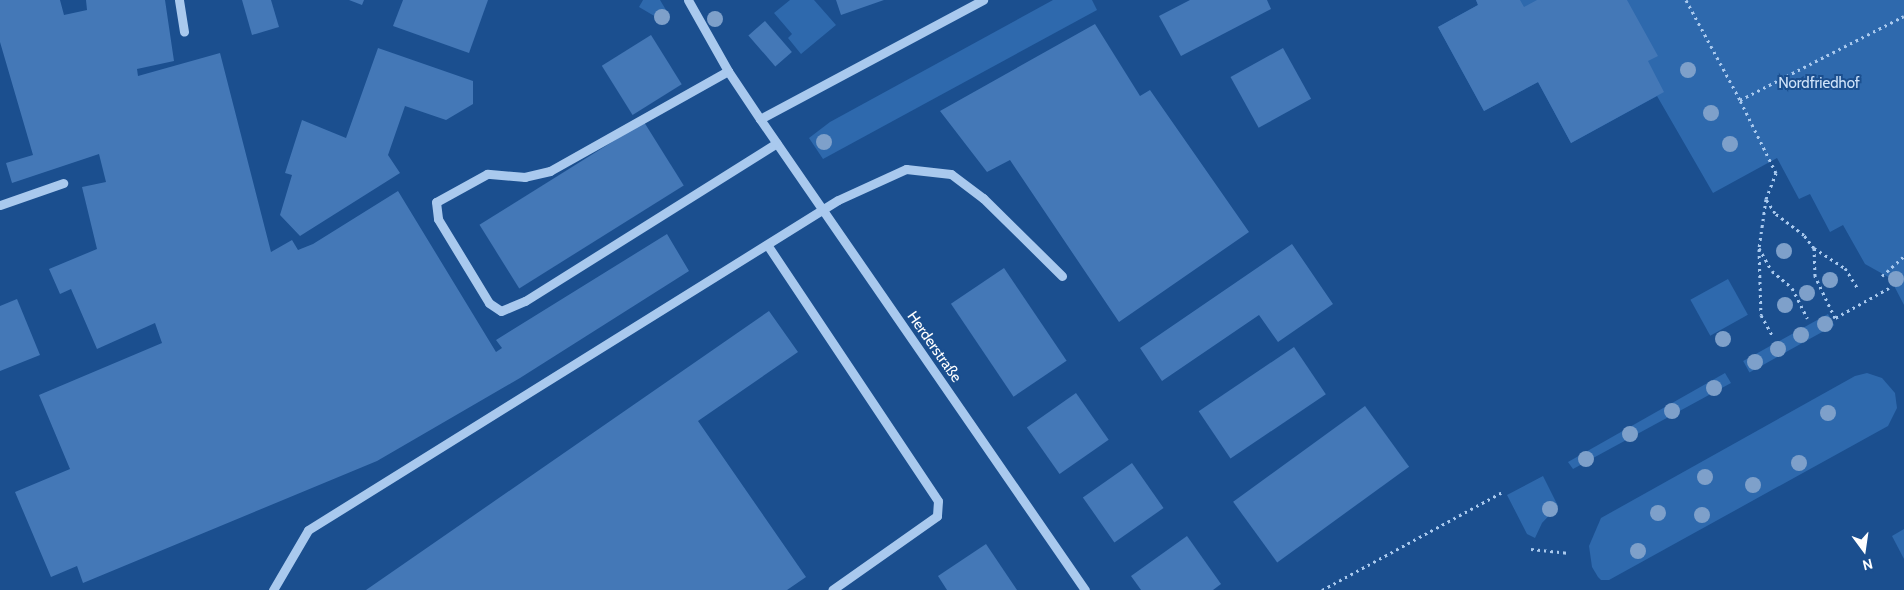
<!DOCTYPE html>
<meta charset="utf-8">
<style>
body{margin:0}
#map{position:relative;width:1904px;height:590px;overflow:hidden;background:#1b4f8f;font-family:Cabin,sans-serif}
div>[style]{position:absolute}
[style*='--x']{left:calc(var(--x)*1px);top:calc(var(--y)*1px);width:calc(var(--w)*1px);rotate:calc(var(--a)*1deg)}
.green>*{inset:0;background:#2e69ad;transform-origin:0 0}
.building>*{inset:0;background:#4478b7;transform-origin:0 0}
.path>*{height:3px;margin-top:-1.5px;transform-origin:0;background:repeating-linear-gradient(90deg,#a9c9ee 0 2.5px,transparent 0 6.5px)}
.minor>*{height:9px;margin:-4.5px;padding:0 4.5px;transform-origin:4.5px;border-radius:4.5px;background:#a9c9ee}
.trees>*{width:16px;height:16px;margin:-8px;border-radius:50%;background:#7ea0ca}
span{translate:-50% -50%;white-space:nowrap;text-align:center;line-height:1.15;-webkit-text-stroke:4px #1b4f8f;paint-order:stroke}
.park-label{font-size:15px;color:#cfe3fa}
.street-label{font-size:15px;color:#fff}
.north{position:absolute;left:1839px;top:525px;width:50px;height:50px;-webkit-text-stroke:4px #1b4f8f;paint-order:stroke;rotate:166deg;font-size:14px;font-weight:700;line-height:20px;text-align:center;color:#fff}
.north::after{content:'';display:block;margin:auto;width:18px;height:22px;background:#fff;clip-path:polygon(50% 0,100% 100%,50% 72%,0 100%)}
</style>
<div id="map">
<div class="green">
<div style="clip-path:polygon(643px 0,660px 0,666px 10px,656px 17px,639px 7px)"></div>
<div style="clip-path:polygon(790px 0,814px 0,836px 25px,801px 54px,788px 38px,792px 34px,774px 13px)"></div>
<div style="clip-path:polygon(1053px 0,1092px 0,1097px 10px,823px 159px,809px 138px,830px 122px)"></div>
<div style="clip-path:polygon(1476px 0,1904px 0,1904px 305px,1890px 278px,1865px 264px,1843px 225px,1830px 232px,1810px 194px,1799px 199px,1777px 158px,1713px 193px,1657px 96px,1571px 143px,1538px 82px,1484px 111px,1438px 27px,1478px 5px)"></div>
<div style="left:1728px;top:279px;width:41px;height:43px;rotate:61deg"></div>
<div style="left:1828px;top:314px;width:13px;height:97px;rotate:61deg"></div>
<div style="clip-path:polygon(1725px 373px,1731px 383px,1573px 469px,1568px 462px)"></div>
<div style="clip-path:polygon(1867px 373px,1882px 378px,1895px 393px,1897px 408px,1888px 426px,1609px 580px,1601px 580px,1598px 577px,1592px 567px,1589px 546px,1601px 518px,1855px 376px)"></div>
<div style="clip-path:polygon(1543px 476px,1558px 506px,1542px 523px,1535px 538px,1527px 534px,1507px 495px)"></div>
<div style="clip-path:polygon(1904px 529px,1904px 559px,1892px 536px)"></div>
</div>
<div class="building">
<div style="clip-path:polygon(0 0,60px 0,64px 15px,87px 10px,86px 0,165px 0,174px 61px,137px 69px,138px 76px,220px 53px,271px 252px,292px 240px,298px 250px,313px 244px,398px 191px,496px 352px,502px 348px,496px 340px,667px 234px,689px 271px,520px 378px,377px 461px,83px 583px,77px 566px,51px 577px,15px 492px,70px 469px,39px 395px,162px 343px,155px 323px,97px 349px,71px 289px,60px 294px,49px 269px,97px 249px,82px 187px,106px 182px,99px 154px,12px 183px,6px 163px,33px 155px,0 42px)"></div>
<div style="clip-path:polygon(242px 0,271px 0,279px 27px,252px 35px)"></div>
<div style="clip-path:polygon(349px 0,364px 0,362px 5px)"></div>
<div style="clip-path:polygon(403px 0,488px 0,469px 53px,393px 26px)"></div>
<div style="clip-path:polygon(836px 0,884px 0,841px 15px)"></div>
<div style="clip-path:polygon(1190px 0,1267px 0,1271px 9px,1181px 56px,1159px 16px)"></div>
<div style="clip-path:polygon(1476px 0,1520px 0,1524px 7px,1537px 0,1627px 0,1658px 56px,1648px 61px,1664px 92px,1571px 143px,1538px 82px,1484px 111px,1438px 27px,1478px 5px)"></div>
<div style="left:765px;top:21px;width:41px;height:22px;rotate:49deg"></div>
<div style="clip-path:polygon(1095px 24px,1140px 96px,1150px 90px,1249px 232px,1119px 322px,1010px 160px,987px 172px,940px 111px)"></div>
<div style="left:651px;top:35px;width:58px;height:58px;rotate:58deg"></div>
<div style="clip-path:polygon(378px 48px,473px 81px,473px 104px,446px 120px,405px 106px,388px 155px,400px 173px,300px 236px,280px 215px,292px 175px,285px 173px,302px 120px,346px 138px)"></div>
<div style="left:1283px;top:48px;width:58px;height:60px;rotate:61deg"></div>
<div style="left:644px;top:122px;width:75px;height:194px;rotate:58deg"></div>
<div style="clip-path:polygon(1292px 244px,1333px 304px,1278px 342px,1259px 315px,1162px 381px,1140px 348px)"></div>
<div style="left:1004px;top:268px;width:112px;height:64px;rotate:56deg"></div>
<div style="clip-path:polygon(17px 299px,40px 355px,0 371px,0 306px)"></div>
<div style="clip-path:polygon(769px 311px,798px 352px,698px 421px,806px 577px,787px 590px,366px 590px)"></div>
<div style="left:1294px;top:347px;width:57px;height:115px;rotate:56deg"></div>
<div style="left:1076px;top:393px;width:57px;height:60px;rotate:55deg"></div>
<div style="left:1365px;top:406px;width:75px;height:163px;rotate:54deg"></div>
<div style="left:1132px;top:463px;width:55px;height:60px;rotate:55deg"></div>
<div style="clip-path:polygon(1187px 536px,1221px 584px,1213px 590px,1141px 590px,1131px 576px)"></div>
<div style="clip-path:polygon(986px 544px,1017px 590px,947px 590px,938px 576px)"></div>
</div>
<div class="path">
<div style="--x:1686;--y:0;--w:114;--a:61.6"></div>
<div style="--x:1766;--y:199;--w:49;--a:98.1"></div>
<div style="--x:1759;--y:248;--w:26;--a:61"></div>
<div style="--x:1772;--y:271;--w:26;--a:40"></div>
<div style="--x:1792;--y:288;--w:34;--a:63"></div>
<div style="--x:1814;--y:248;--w:37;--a:33"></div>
<div style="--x:1845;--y:268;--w:25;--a:58"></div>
<div style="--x:1759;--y:249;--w:66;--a:88.3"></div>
<div style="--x:1761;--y:315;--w:25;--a:61"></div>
<div style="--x:1882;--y:276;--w:30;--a:-42"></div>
<div style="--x:1889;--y:288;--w:62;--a:150.9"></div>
<div style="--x:1835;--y:318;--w:47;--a:-115.5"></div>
<div style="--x:1815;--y:276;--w:28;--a:-92"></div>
<div style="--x:1814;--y:248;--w:16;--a:-128"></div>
<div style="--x:1804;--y:235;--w:36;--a:-143"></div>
<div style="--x:1775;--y:213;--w:17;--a:-123"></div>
<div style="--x:1766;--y:199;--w:28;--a:-69"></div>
<div style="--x:1776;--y:173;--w:81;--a:-116.3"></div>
<div style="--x:1740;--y:100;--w:184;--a:-27.1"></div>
<div style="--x:1531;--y:549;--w:36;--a:6"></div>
<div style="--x:1322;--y:590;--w:204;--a:-28.5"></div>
</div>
<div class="minor">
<div style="--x:179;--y:0;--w:32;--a:81"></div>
<div style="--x:688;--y:0;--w:81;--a:60.6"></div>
<div style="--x:728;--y:71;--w:58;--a:56.3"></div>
<div style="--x:760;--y:119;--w:572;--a:55.39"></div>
<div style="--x:728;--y:71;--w:204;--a:150.7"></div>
<div style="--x:550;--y:171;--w:26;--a:167"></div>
<div style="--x:525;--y:177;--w:38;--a:-175"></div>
<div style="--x:487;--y:174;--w:58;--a:151.2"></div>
<div style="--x:436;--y:202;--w:17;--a:83"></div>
<div style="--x:438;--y:219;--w:98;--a:58.7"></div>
<div style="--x:489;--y:303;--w:14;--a:34"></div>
<div style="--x:501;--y:311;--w:26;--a:-23"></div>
<div style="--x:525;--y:301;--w:297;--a:-32.1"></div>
<div style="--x:760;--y:119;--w:253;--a:-28.1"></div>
<div style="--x:0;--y:205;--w:67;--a:-19.2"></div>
<div style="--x:768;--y:246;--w:306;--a:56.3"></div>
<div style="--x:938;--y:501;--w:15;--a:94"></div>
<div style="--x:937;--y:516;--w:128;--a:144.8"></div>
<div style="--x:273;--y:590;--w:69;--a:-59.7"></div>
<div style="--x:308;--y:530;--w:624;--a:-31.91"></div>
<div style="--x:838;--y:200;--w:75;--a:-24.5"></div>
<div style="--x:906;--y:169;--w:45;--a:6.3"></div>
<div style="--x:951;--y:174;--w:40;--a:37"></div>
<div style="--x:983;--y:198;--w:111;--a:44.6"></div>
</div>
<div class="trees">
<div style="left:662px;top:17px"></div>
<div style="left:715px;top:19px"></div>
<div style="left:1688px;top:70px"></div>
<div style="left:1711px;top:113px"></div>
<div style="left:824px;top:142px"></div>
<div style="left:1730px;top:144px"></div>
<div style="left:1784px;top:251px"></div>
<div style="left:1896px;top:279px"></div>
<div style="left:1830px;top:280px"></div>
<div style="left:1807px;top:293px"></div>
<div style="left:1785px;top:305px"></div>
<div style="left:1825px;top:324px"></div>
<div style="left:1801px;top:335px"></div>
<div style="left:1723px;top:339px"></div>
<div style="left:1778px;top:349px"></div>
<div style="left:1755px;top:362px"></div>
<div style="left:1714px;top:388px"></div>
<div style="left:1672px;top:411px"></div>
<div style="left:1828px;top:413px"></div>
<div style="left:1630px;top:434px"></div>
<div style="left:1586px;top:459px"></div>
<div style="left:1799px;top:463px"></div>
<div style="left:1705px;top:477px"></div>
<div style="left:1753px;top:485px"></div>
<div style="left:1550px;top:509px"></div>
<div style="left:1658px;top:513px"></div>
<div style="left:1702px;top:515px"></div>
<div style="left:1638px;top:551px"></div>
</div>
<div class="park-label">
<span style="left:1819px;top:84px">Nordfriedhof</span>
</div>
<div class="street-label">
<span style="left:934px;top:347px;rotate:55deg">Herderstraße</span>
</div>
<div class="north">N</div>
</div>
